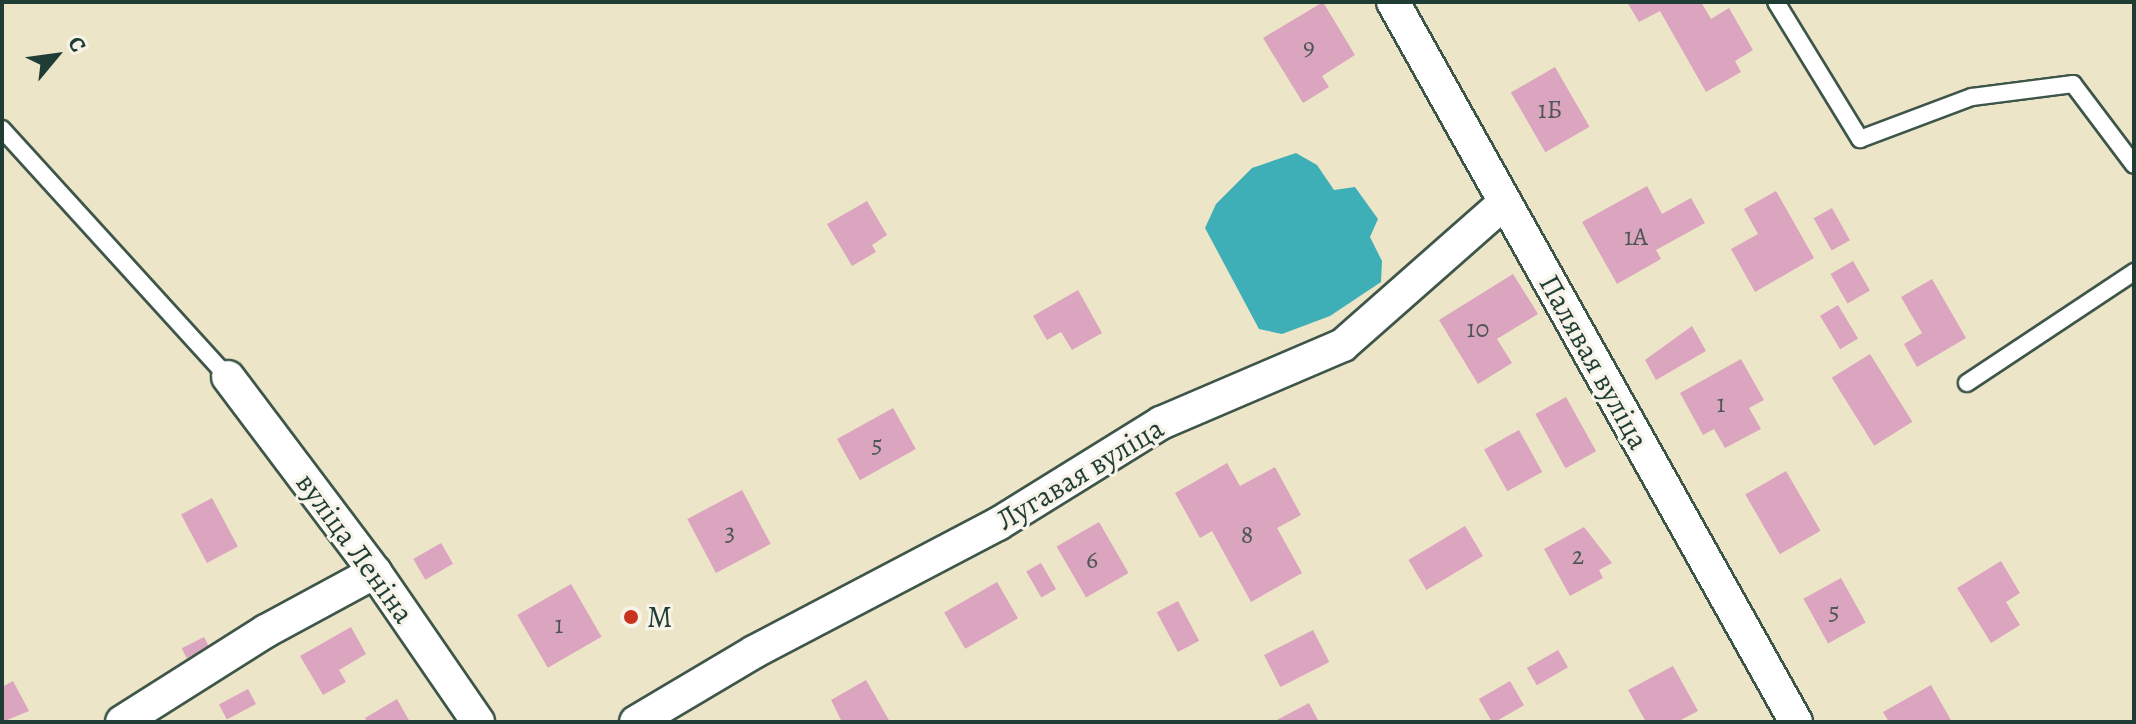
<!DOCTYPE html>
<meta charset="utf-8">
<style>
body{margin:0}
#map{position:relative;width:2136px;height:724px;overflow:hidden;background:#ede5c8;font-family:Alegreya,serif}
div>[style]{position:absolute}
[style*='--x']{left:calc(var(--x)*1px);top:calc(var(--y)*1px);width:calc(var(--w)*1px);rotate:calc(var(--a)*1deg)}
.water>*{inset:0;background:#3eafb6}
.building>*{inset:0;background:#dba5bf;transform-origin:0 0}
.roads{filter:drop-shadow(2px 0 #3e564a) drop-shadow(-2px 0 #3e564a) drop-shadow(0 2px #3e564a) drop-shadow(0 -2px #3e564a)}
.service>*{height:16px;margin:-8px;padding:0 8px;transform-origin:8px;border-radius:8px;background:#fff}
.minor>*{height:32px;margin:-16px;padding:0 16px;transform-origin:16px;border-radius:16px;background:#fff}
.dots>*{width:22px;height:22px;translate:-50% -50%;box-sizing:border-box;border:4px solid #f7f3e8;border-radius:50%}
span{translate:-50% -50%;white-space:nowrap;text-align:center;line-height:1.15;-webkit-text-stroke:6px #f7f3e8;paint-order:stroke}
.number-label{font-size:26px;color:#4e5757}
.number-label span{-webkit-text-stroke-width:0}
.street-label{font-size:30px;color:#1f3d34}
.poi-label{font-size:30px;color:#1f3d34}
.left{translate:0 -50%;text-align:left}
.frame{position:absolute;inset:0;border:4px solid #1f3d34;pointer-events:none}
.north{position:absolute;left:16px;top:16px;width:80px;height:80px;-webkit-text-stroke:6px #f7f3e8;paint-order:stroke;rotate:61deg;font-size:22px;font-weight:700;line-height:32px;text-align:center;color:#1f3d34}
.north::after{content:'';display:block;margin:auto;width:28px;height:36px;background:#1f3d34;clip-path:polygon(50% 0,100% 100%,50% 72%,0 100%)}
</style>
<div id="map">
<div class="water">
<div style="clip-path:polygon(1296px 153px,1317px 165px,1334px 190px,1355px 187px,1378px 219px,1370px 237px,1382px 261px,1381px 282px,1330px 316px,1282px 334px,1259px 329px,1205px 228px,1216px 204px,1252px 168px)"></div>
</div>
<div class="building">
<div style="clip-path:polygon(1323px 2px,1355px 55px,1322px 76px,1329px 87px,1303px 103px,1263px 38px)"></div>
<div style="clip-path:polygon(1627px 2px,1701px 2px,1711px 19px,1729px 8px,1753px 50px,1735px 61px,1741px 72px,1706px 92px,1660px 11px,1639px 22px)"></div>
<div style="left:1555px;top:67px;width:69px;height:51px;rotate:60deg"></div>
<div style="clip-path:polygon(1647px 186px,1662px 214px,1691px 198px,1705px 223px,1656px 250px,1661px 259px,1617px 284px,1582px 222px)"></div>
<div style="clip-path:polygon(1776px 191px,1814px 258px,1755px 292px,1731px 249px,1758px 234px,1744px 209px)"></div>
<div style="clip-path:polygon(867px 201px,887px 235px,872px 245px,876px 252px,852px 266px,827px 224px)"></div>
<div style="left:1832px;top:208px;width:37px;height:21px;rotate:61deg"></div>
<div style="left:1853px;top:261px;width:34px;height:26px;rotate:60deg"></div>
<div style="clip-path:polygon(1513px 274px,1538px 314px,1497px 339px,1512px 363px,1478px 384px,1439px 320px)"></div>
<div style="clip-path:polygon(1932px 279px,1966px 338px,1917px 367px,1904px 344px,1922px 333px,1901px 297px)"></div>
<div style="clip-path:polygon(1078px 290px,1102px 333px,1072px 350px,1061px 332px,1047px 340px,1033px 316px)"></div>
<div style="left:1838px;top:305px;width:39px;height:21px;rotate:59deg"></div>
<div style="clip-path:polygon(1692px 326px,1706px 351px,1656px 380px,1645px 360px)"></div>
<div style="left:1870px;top:354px;width:80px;height:45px;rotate:58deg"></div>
<div style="clip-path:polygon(1741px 359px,1764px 400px,1749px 408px,1761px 429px,1725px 448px,1714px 429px,1703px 435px,1680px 393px)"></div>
<div style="left:1566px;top:397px;width:62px;height:35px;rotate:61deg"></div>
<div style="left:893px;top:408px;width:47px;height:64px;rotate:61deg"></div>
<div style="left:1519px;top:430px;width:48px;height:40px;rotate:61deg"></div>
<div style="clip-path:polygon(1227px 463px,1240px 486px,1275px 467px,1301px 515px,1277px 528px,1302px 573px,1251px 602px,1212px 531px,1200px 538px,1175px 493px)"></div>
<div style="left:1786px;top:471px;width:69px;height:47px;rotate:60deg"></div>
<div style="left:742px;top:490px;width:61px;height:62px;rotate:62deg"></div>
<div style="left:212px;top:498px;width:55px;height:35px;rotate:62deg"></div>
<div style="left:1099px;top:522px;width:59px;height:49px;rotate:60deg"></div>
<div style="left:1465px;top:526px;width:35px;height:66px;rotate:59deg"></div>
<div style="clip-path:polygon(1584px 527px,1612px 563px,1599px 570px,1603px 578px,1570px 596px,1544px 549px)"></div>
<div style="left:441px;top:543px;width:24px;height:32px;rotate:60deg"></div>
<div style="clip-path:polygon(2001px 561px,2020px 593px,2006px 602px,2020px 625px,1991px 643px,1957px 588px)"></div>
<div style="left:1041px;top:563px;width:30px;height:17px;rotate:60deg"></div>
<div style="left:1841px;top:578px;width:51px;height:43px;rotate:61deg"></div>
<div style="left:997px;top:582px;width:42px;height:61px;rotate:60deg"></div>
<div style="left:571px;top:584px;width:61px;height:62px;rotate:60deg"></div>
<div style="left:1178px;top:601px;width:45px;height:24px;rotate:62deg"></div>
<div style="left:631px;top:606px;width:17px;height:11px;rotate:59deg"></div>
<div style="clip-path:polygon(351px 627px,366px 654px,339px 670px,346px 682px,323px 695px,300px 656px)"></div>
<div style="left:1313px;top:630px;width:36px;height:55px;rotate:63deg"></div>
<div style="left:204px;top:637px;width:11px;height:25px;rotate:63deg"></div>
<div style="left:1558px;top:650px;width:20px;height:36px;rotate:60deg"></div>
<div style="clip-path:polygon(1673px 666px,1698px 711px,1677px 722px,1646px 722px,1628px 690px)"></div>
<div style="clip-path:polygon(866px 680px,890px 722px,842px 722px,831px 700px)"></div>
<div style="clip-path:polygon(13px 681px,29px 711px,2px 722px,2px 687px)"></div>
<div style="left:1510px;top:681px;width:28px;height:36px;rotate:60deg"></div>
<div style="clip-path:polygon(1931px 685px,1952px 722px,1889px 722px,1883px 712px)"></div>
<div style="left:248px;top:689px;width:17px;height:33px;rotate:62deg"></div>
<div style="clip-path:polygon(397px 699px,410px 722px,367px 722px,365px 718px)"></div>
<div style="clip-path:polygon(1309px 703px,1319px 722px,1273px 722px)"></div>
</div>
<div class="roads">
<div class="service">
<div style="--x:1776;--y:2;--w:161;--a:58.5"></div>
<div style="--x:1860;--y:139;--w:120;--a:-20.6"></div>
<div style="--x:1972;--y:97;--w:102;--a:-7.3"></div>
<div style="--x:2073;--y:84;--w:101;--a:53"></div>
<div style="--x:2;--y:129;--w:336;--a:47.7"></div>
<div style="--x:1967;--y:383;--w:201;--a:-33.6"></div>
</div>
<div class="minor">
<div style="--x:1393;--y:2;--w:825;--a:60.76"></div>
<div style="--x:228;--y:377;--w:244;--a:53"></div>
<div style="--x:375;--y:572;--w:182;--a:55.5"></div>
<div style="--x:122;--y:722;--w:170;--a:-32.3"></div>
<div style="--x:266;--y:631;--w:124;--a:-28.4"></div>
<div style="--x:636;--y:722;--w:137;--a:-30.7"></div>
<div style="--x:754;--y:652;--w:276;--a:-27.7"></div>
<div style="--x:998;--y:524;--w:192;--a:-31.8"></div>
<div style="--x:1161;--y:423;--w:198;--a:-23.2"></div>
<div style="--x:1343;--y:345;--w:215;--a:-41.4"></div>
</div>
</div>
<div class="dots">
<div style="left:631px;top:617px;background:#c8321e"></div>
</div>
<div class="number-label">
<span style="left:1309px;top:47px">9</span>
<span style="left:1550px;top:110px">1Б</span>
<span style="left:1636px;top:237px">1А</span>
<span style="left:1478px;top:329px">10</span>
<span style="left:1721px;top:404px">1</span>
<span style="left:877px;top:444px">5</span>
<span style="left:730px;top:532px">3</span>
<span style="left:1247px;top:535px">8</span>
<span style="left:1578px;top:556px">2</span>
<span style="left:1092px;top:560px">6</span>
<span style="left:1834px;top:611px">5</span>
<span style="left:559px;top:625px">1</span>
</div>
<div class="street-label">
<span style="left:1594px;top:362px;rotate:61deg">Палявая вуліца</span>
<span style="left:1080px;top:474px;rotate:-31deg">Лугавая вуліца</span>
<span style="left:355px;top:548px;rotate:54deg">вуліца Леніна</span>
</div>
<div class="poi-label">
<span class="left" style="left:647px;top:617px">M</span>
</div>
<div class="frame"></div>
<div class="north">С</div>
</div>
